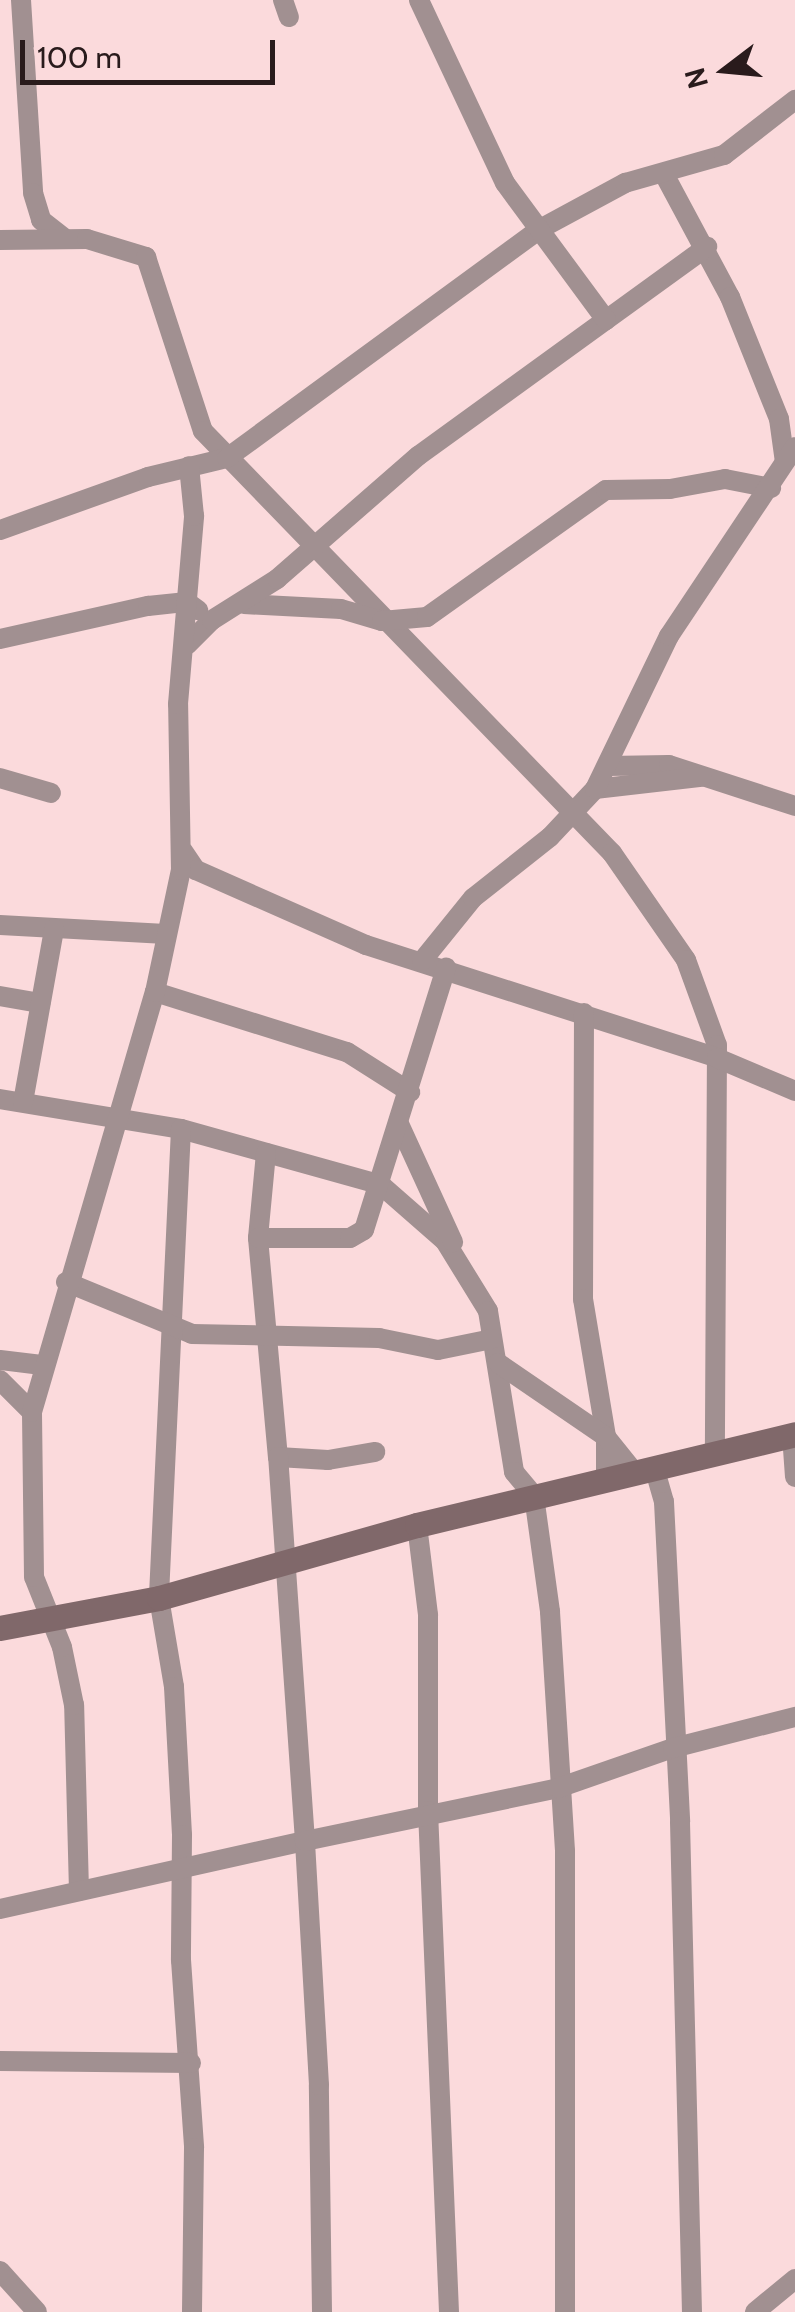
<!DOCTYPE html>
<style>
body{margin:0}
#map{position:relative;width:795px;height:2312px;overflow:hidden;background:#fbdadc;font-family:Cabin,sans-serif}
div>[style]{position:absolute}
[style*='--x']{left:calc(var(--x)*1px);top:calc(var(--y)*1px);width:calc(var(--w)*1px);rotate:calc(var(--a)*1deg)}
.street>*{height:20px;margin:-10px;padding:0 10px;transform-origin:10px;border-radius:10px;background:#a19091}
.secondary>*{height:25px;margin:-12.5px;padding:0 12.5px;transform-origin:12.5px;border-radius:12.5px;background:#80686a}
span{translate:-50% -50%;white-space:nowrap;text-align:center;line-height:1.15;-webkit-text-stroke:8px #fbdadc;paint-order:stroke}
.north{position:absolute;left:675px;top:20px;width:100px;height:100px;-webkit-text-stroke:8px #fbdadc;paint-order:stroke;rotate:254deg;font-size:28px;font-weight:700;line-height:40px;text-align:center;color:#291b1c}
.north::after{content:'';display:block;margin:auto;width:35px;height:45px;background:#291b1c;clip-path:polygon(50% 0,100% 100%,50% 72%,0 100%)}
.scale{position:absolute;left:20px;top:40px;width:255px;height:45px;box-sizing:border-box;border:5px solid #291b1c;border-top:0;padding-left:12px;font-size:30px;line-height:35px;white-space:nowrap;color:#291b1c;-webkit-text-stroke:8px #fbdadc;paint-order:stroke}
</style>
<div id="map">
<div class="street">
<div style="--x:21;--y:0;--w:193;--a:86.4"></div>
<div style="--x:33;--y:193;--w:28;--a:73"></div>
<div style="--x:41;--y:220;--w:28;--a:38"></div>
<div style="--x:283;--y:0;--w:18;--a:71"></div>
<div style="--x:664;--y:174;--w:140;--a:61.8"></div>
<div style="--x:730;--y:297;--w:131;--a:68.1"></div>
<div style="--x:779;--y:419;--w:43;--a:82.1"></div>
<div style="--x:0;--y:240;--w:87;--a:-0.7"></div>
<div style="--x:87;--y:239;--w:62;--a:17"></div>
<div style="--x:146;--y:257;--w:183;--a:71.9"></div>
<div style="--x:203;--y:431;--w:588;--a:45.9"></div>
<div style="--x:612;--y:853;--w:130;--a:55.3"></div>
<div style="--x:686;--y:960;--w:90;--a:70"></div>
<div style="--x:717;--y:1045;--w:408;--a:90.3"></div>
<div style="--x:606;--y:320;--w:125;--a:-35.9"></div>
<div style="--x:0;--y:530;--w:157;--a:-19.7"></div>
<div style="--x:148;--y:477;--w:81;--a:-13.5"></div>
<div style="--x:227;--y:458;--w:388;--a:-36.2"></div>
<div style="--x:540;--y:229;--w:97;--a:-28.4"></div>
<div style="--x:625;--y:183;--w:103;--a:-15.8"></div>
<div style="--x:724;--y:155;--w:90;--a:-37.8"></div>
<div style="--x:244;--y:604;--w:97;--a:3"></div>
<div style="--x:341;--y:609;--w:43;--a:16.3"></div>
<div style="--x:382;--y:621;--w:45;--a:-5.1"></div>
<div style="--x:427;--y:617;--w:219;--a:-35.4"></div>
<div style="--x:606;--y:490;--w:64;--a:-0.9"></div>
<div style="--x:670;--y:489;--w:56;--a:-10.3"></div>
<div style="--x:725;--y:479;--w:47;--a:11.1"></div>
<div style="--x:0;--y:639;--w:152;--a:-12.6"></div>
<div style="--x:148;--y:606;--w:39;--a:-6"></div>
<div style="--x:187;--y:602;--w:14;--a:36"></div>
<div style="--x:187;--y:645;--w:35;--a:-45"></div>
<div style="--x:212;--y:620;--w:77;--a:-32.2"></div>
<div style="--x:277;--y:579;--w:187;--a:-41.1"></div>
<div style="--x:418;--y:456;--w:232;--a:-35.9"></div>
<div style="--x:606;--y:320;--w:170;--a:-126.4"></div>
<div style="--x:505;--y:183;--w:202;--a:-115.2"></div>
<div style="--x:608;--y:766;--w:61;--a:-0.9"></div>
<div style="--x:669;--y:765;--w:133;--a:18"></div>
<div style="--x:0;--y:778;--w:53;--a:16.4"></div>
<div style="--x:595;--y:789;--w:107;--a:-6.5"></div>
<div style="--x:183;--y:851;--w:23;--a:56"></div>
<div style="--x:196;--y:870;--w:186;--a:23.8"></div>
<div style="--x:366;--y:945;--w:369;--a:17.8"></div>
<div style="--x:717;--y:1058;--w:85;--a:22.9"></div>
<div style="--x:0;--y:925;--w:166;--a:3.1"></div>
<div style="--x:422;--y:961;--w:81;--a:-51"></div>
<div style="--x:473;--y:898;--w:98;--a:-38.4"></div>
<div style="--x:550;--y:837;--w:66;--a:-46.8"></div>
<div style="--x:595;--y:789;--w:170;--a:-64.2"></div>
<div style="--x:669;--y:636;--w:227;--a:-56.3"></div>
<div style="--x:155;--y:992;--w:201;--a:17.4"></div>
<div style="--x:347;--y:1052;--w:75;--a:32.4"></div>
<div style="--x:0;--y:996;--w:41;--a:9.9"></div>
<div style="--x:584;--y:1013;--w:286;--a:90.2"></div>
<div style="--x:583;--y:1299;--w:140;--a:80.5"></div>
<div style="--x:606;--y:1437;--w:42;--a:90"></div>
<div style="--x:0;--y:1099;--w:183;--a:9.4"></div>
<div style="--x:181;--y:1129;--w:208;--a:15.6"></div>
<div style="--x:381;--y:1185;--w:85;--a:41.2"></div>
<div style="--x:445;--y:1241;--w:82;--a:58.4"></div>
<div style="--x:488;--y:1311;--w:163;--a:80.8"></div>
<div style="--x:514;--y:1472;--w:31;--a:50"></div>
<div style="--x:534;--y:1496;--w:117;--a:82.1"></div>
<div style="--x:550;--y:1612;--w:239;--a:86.4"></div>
<div style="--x:565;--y:1851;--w:461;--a:90"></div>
<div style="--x:23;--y:1102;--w:176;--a:-79.8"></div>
<div style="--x:399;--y:1124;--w:130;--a:65.4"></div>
<div style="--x:181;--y:1129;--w:470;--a:92.7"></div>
<div style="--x:159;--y:1598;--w:90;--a:80.4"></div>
<div style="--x:174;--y:1687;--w:148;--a:86.9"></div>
<div style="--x:182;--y:1835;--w:125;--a:90.5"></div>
<div style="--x:181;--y:1960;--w:188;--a:86"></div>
<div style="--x:194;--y:2148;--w:164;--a:90.7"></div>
<div style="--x:266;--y:1153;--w:85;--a:95.4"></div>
<div style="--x:258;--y:1238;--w:220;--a:84.8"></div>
<div style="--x:278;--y:1457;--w:50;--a:3.4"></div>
<div style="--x:328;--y:1460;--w:48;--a:-9.7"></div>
<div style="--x:258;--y:1238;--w:92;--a:0"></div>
<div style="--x:350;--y:1238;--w:16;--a:-30"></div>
<div style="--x:364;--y:1230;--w:275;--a:-72.6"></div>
<div style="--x:66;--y:1282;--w:136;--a:22.4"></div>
<div style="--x:192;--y:1334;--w:187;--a:1.2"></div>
<div style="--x:379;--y:1338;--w:60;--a:11.5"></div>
<div style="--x:438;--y:1350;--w:55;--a:-11.5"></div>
<div style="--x:0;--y:1360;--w:42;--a:6.8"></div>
<div style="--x:498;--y:1363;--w:131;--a:34.4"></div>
<div style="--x:606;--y:1437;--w:45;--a:51.3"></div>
<div style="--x:0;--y:1380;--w:45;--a:45"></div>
<div style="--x:792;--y:1435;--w:42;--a:85.9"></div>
<div style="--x:654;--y:1467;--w:36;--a:74"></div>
<div style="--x:664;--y:1502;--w:320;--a:87.1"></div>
<div style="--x:680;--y:1822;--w:490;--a:88.6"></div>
<div style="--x:417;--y:1525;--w:91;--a:83"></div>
<div style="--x:428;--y:1615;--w:196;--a:90"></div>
<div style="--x:428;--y:1811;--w:501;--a:87.6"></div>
<div style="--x:79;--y:1891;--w:186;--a:-91.5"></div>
<div style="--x:74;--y:1705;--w:59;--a:-101.7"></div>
<div style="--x:62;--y:1647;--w:75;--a:-111.8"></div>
<div style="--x:34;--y:1577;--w:165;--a:-90.7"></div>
<div style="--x:32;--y:1412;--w:438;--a:-73.7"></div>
<div style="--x:155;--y:992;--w:125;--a:-78"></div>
<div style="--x:181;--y:870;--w:166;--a:-91"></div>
<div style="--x:178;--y:704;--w:189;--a:-85.1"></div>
<div style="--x:194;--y:516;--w:50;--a:-95.7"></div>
<div style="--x:0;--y:1909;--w:312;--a:-12.6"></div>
<div style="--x:305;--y:1841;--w:385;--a:-94"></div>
<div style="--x:0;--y:2061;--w:191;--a:0.6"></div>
<div style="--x:0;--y:2271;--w:55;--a:47.9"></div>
<div style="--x:322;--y:2312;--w:227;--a:-90.8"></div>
<div style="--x:319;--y:2085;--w:244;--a:-93.3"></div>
<div style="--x:305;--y:1841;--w:258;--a:-11.8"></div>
<div style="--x:558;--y:1788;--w:122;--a:-19.2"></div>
<div style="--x:673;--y:1748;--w:126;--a:-14.3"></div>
<div style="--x:755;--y:2312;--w:52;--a:-39.5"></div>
</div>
<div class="secondary">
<div style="--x:0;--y:1628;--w:162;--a:-10.7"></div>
<div style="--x:159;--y:1598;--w:268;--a:-15.8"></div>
<div style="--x:417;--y:1525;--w:389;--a:-13.5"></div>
</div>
<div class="north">N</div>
<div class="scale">100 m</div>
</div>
